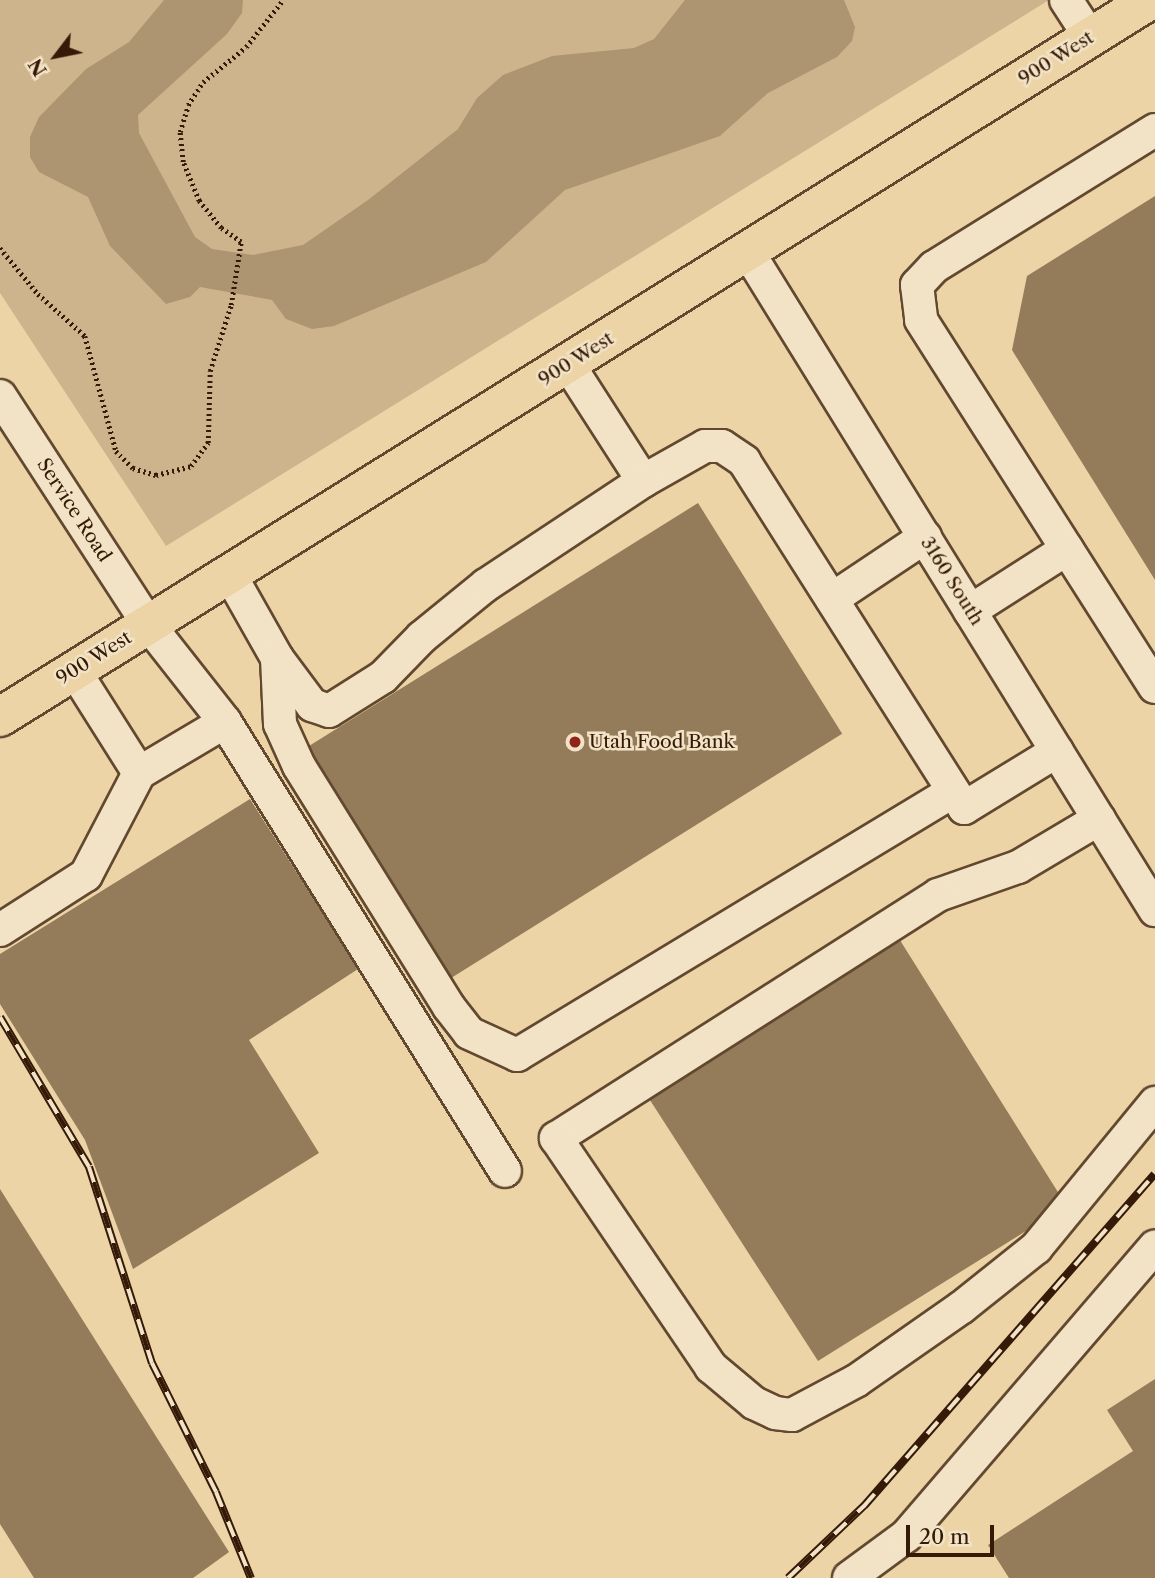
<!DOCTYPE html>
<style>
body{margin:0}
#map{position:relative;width:1155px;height:1578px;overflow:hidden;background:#edd4a7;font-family:"Libre Caslon Text",serif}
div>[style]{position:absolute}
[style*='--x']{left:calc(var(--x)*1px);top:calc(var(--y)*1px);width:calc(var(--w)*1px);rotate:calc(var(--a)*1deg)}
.green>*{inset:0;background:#ceb48c}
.water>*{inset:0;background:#ae9571}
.building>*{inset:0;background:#947b5a;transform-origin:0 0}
.path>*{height:4.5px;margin-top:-2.25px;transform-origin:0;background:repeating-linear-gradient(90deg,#341a07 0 2px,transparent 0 5.5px)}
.roads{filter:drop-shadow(2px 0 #62482f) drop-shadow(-2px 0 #62482f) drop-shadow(0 2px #62482f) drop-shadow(0 -2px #62482f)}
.minor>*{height:32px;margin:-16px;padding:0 16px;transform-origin:16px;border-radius:16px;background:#f3e3c6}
.major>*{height:38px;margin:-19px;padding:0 19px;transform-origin:19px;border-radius:19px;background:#edd4a7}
.rail>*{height:8px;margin-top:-4px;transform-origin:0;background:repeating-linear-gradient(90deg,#f3e3c6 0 16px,#341a07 0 32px);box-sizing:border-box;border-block:2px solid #341a07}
.dots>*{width:19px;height:19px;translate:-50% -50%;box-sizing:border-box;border:4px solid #f3e3c6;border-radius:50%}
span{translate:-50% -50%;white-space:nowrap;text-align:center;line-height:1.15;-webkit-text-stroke:5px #f3e3c6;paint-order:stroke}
.street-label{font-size:19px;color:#341a07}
.poi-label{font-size:19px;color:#341a07}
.left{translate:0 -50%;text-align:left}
.north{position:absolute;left:21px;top:21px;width:70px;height:70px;-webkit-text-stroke:5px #f3e3c6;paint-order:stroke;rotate:238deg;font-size:19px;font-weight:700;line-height:28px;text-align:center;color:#341a07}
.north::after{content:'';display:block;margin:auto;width:24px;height:32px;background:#341a07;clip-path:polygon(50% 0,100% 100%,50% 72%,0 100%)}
.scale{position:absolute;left:906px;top:1525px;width:88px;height:32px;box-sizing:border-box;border:4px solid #341a07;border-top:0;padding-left:9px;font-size:21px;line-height:24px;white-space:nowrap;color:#341a07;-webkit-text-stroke:5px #f3e3c6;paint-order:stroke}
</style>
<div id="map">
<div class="green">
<div style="clip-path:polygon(0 0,1049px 0,166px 546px,0 293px)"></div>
</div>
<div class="water">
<div style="clip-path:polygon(164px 0,243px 0,242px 13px,227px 34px,138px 115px,139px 133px,195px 237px,212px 249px,253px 255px,303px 245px,368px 200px,458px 129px,477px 98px,503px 75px,552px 56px,634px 48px,654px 39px,685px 0,844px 0,855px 27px,852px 41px,837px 57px,768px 93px,720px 136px,565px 190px,486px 262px,334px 326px,312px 329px,286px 319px,272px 300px,200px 287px,190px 297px,166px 304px,110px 246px,88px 197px,39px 172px,30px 157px,30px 137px,39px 117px,86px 69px,129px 42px)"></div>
</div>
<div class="building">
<div style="clip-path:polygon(1155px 196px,1155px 580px,1012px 350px,1027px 276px)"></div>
<div style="left:698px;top:503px;width:272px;height:462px;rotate:58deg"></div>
<div style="clip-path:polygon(250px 799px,358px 969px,249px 1040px,319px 1153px,133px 1269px,85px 1140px,0 1004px,0 954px)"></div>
<div style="clip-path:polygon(898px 937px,1061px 1197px,1037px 1224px,818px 1361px,648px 1097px)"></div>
<div style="clip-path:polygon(0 1189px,229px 1552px,193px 1578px,34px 1578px,0 1524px)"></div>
<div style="clip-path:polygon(1155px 1379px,1155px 1578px,1009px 1578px,988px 1545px,1133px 1451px,1107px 1410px)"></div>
</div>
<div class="path">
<div style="--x:0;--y:248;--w:60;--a:50.4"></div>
<div style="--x:38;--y:294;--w:63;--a:41.8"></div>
<div style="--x:85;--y:336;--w:119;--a:74.9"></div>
<div style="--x:116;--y:451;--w:24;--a:45"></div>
<div style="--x:133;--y:468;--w:24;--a:17"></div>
<div style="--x:156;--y:475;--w:36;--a:-14"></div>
<div style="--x:191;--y:466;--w:29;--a:-54"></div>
<div style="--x:208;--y:443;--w:72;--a:-88.4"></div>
<div style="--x:210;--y:371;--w:69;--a:-72.3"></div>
<div style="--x:231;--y:305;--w:64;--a:-81"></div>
<div style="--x:241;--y:242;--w:24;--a:-145"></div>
<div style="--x:221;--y:228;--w:35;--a:-129"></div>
<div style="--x:199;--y:201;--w:42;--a:-112.3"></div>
<div style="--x:183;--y:162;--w:30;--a:-96"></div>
<div style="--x:180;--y:132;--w:28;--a:-73"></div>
<div style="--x:188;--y:105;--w:27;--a:-57"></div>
<div style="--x:203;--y:82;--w:55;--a:-39.1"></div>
<div style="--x:246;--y:47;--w:60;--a:-51.8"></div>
</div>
<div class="roads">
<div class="minor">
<div style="--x:1066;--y:0;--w:44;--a:57"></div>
<div style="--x:1155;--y:130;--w:260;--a:148.2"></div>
<div style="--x:934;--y:267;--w:25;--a:133"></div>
<div style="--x:917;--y:285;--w:35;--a:83"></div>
<div style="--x:921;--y:320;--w:435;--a:57.5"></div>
<div style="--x:748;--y:252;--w:774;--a:58.26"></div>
<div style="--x:568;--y:364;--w:139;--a:57.3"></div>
<div style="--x:643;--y:481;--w:71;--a:-29.4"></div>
<div style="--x:705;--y:446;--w:17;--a:0"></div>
<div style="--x:722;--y:446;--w:27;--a:34"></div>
<div style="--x:744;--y:461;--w:411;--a:57.6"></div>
<div style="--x:964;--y:808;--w:109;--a:-31.5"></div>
<div style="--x:0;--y:396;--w:272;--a:57"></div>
<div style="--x:148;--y:624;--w:125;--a:51.8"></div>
<div style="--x:225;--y:722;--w:529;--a:58.05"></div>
<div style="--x:229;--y:573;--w:98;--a:60.5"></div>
<div style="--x:277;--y:658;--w:66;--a:87.4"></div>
<div style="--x:280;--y:724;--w:46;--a:65.7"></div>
<div style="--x:299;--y:766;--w:284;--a:58.1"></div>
<div style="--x:449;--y:1007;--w:33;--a:52"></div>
<div style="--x:469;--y:1033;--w:53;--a:24.6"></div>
<div style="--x:517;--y:1055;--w:508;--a:-31.16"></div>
<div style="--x:832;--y:599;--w:112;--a:-33.7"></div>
<div style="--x:970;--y:611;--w:115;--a:-32.6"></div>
<div style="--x:277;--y:658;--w:59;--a:53.3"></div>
<div style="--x:312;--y:705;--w:18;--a:19"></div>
<div style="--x:329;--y:711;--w:64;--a:-32.2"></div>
<div style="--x:383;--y:677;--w:56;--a:-45.7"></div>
<div style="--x:422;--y:637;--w:82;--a:-39.1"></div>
<div style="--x:486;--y:585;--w:188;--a:-33.5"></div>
<div style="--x:74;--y:670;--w:122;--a:57.7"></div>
<div style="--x:139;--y:773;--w:100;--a:-30.7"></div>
<div style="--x:1099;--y:819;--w:94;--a:149.3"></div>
<div style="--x:1018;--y:867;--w:85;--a:160.7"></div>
<div style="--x:938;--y:895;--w:453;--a:147.5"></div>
<div style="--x:556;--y:1138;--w:277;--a:55.9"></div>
<div style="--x:711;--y:1367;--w:56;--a:39.9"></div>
<div style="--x:754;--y:1403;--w:23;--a:25"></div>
<div style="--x:775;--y:1413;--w:17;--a:7"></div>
<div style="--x:792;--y:1415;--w:72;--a:-28"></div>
<div style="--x:856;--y:1381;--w:129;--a:-34.9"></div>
<div style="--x:962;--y:1307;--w:95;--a:-38.6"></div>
<div style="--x:1036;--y:1248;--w:188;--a:-50.6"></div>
<div style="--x:0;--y:930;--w:102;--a:-32.6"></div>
<div style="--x:86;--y:875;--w:115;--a:-62.5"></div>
<div style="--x:849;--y:1578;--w:71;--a:-36.4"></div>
<div style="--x:906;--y:1536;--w:382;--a:-49.3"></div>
</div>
<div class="major">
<div style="--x:0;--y:717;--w:1355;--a:-31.94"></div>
</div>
</div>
<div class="rail">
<div style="--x:0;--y:1017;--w:174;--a:59.3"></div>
<div style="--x:89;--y:1167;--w:206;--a:72.2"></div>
<div style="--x:152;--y:1363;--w:144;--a:63.6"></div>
<div style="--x:216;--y:1492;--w:93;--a:67.9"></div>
<div style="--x:788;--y:1578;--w:105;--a:-43.5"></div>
<div style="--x:864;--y:1506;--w:441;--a:-48.8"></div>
</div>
<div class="dots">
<div style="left:575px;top:742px;background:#8f2418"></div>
</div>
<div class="street-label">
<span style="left:1056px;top:58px;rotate:-32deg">900 West</span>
<span style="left:576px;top:359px;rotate:-32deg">900 West</span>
<span style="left:74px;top:510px;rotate:57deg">Service Road</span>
<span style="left:952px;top:581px;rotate:58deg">3160 South</span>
<span style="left:94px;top:658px;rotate:-32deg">900 West</span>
</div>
<div class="poi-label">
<span class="left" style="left:589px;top:742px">Utah Food Bank</span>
</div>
<div class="north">N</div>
<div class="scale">20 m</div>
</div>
